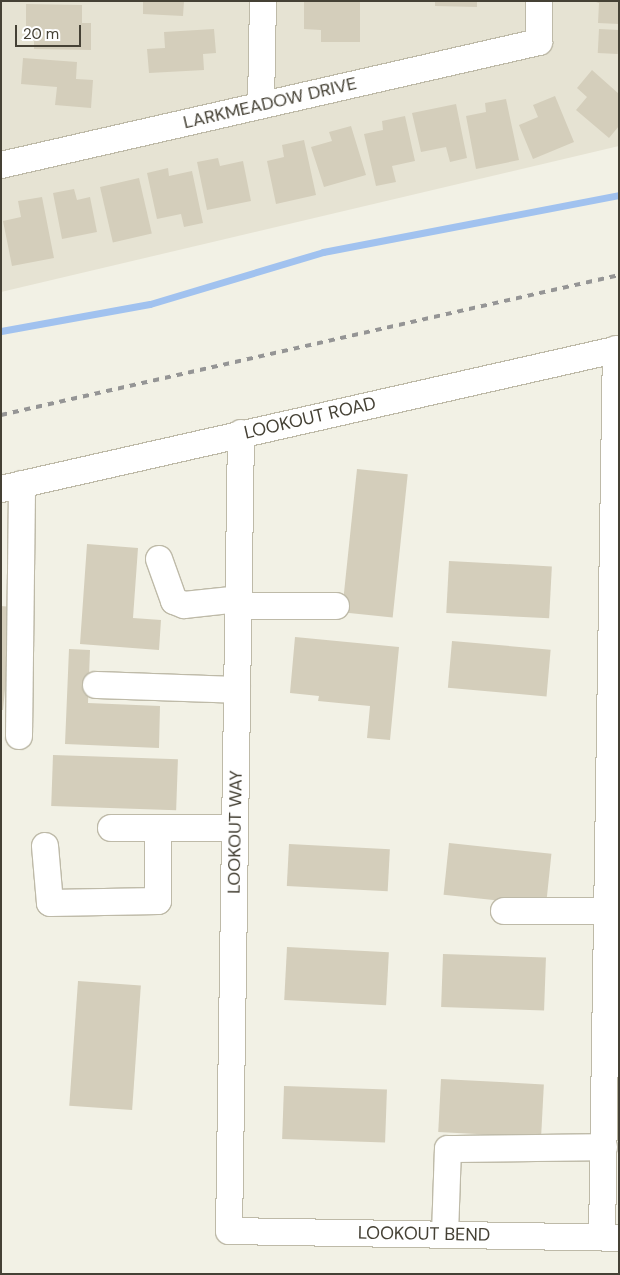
<!DOCTYPE html>
<style>
body{margin:0}
#map{position:relative;width:620px;height:1275px;overflow:hidden;background:#f2f1e5;font-family:"DM Sans",sans-serif}
div>[style]{position:absolute}
[style*='--x']{left:calc(var(--x)*1px);top:calc(var(--y)*1px);width:calc(var(--w)*1px);rotate:calc(var(--a)*1deg)}
.residential>*{inset:0;background:#e6e3d3}
.stream>*{height:7px;margin:-3.5px;padding:0 3.5px;transform-origin:3.5px;border-radius:3.5px;background:#a1c2ef}
.building>*{inset:0;background:#d4cebb;transform-origin:0 0}
.roads{filter:drop-shadow(1px 0 #bebaa8) drop-shadow(-1px 0 #bebaa8) drop-shadow(0 1px #bebaa8) drop-shadow(0 -1px #bebaa8)}
.minor>*{height:26px;margin:-13px;padding:0 13px;transform-origin:13px;border-radius:13px;background:#fff}
.rail>*{height:4px;margin-top:-2px;transform-origin:0;background:repeating-linear-gradient(90deg,#959595 0 6px,transparent 0 12px)}
span{translate:-50% -50%;white-space:nowrap;text-align:center;line-height:1.15;-webkit-text-stroke:4px #fff;paint-order:stroke}
.street-label{font-size:18px;color:#454135}
.frame{position:absolute;inset:0;border:2px solid #454135;pointer-events:none}
.scale{position:absolute;left:15px;top:25px;width:66px;height:22px;box-sizing:border-box;border:2px solid #454135;border-top:0;padding-left:6px;font-size:15px;line-height:18px;white-space:nowrap;color:#454135;-webkit-text-stroke:4px #fff;paint-order:stroke}
</style>
<div id="map">
<div class="residential">
<div style="clip-path:polygon(1px 1px,619px 1px,619px 146px,1px 292px)"></div>
</div>
<div class="stream">
<div style="--x:1;--y:331;--w:151;--a:-10.3"></div>
<div style="--x:150;--y:304;--w:181;--a:-16.7"></div>
<div style="--x:323;--y:252;--w:301;--a:-10.9"></div>
</div>
<div class="building">
<div style="clip-path:polygon(143px 1px,184px 1px,183px 16px,143px 14px)"></div>
<div style="clip-path:polygon(435px 1px,477px 1px,477px 7px,435px 6px)"></div>
<div style="clip-path:polygon(593px 1px,619px 1px,619px 24px,598px 23px,599px 3px)"></div>
<div style="clip-path:polygon(304px 2px,360px 2px,360px 42px,321px 42px,321px 30px,304px 29px)"></div>
<div style="clip-path:polygon(26px 4px,82px 5px,82px 23px,91px 23px,91px 50px,34px 49px,34px 28px,26px 28px)"></div>
<div style="clip-path:polygon(214px 29px,216px 53px,203px 54px,204px 70px,149px 73px,147px 49px,165px 48px,164px 32px)"></div>
<div style="left:599px;top:29px;width:20px;height:24px;rotate:3deg"></div>
<div style="clip-path:polygon(23px 58px,77px 62px,76px 79px,93px 80px,91px 108px,55px 105px,57px 87px,21px 84px)"></div>
<div style="clip-path:polygon(592px 70px,619px 94px,619px 126px,609px 138px,576px 110px,587px 97px,577px 88px)"></div>
<div style="clip-path:polygon(555px 96px,574px 142px,533px 159px,519px 125px,538px 117px,533px 105px)"></div>
<div style="clip-path:polygon(506px 99px,519px 160px,476px 169px,466px 116px,486px 112px,485px 103px)"></div>
<div style="clip-path:polygon(456px 104px,467px 158px,450px 162px,446px 147px,421px 152px,412px 113px)"></div>
<div style="clip-path:polygon(405px 116px,415px 161px,392px 166px,396px 182px,376px 186px,364px 134px,383px 130px,382px 121px)"></div>
<div style="clip-path:polygon(351px 126px,366px 175px,324px 187px,311px 147px,332px 141px,329px 132px)"></div>
<div style="clip-path:polygon(304px 140px,316px 195px,276px 204px,267px 161px,284px 157px,282px 145px)"></div>
<div style="clip-path:polygon(218px 158px,220px 166px,243px 161px,251px 201px,207px 210px,197px 162px)"></div>
<div style="clip-path:polygon(168px 168px,169px 176px,192px 171px,203px 223px,184px 227px,181px 214px,157px 219px,147px 173px)"></div>
<div style="left:139px;top:178px;width:57px;height:40px;rotate:77deg"></div>
<div style="clip-path:polygon(74px 189px,77px 200px,90px 197px,97px 232px,62px 239px,53px 193px)"></div>
<div style="clip-path:polygon(42px 197px,54px 258px,12px 266px,3px 221px,21px 217px,18px 201px)"></div>
<div style="left:357px;top:469px;width:51px;height:144px;rotate:6deg"></div>
<div style="clip-path:polygon(87px 544px,138px 548px,133px 618px,161px 620px,159px 650px,80px 644px)"></div>
<div style="left:449px;top:561px;width:103px;height:52px;rotate:3deg"></div>
<div style="clip-path:polygon(1px 606px,13px 607px,3px 710px,1px 710px)"></div>
<div style="clip-path:polygon(295px 637px,399px 647px,390px 740px,367px 738px,370px 706px,318px 701px,319px 696px,290px 693px)"></div>
<div style="left:452px;top:641px;width:99px;height:47px;rotate:5deg"></div>
<div style="clip-path:polygon(69px 649px,90px 650px,88px 703px,160px 706px,159px 748px,65px 744px)"></div>
<div style="left:53px;top:755px;width:125px;height:51px;rotate:2deg"></div>
<div style="left:449px;top:843px;width:103px;height:52px;rotate:6deg"></div>
<div style="left:289px;top:844px;width:101px;height:42px;rotate:3deg"></div>
<div style="left:287px;top:947px;width:102px;height:53px;rotate:3deg"></div>
<div style="left:443px;top:954px;width:103px;height:53px;rotate:2deg"></div>
<div style="left:78px;top:981px;width:63px;height:125px;rotate:4deg"></div>
<div style="left:441px;top:1079px;width:103px;height:53px;rotate:3deg"></div>
<div style="left:284px;top:1086px;width:103px;height:53px;rotate:2deg"></div>
</div>
<div class="roads">
<div class="minor">
<div style="--x:261;--y:104;--w:103;--a:-88.9"></div>
<div style="--x:1;--y:165;--w:552;--a:-12.88"></div>
<div style="--x:539;--y:42;--w:41;--a:-90"></div>
<div style="--x:241;--y:433;--w:798;--a:90.86"></div>
<div style="--x:229;--y:1231;--w:390;--a:1"></div>
<div style="--x:1;--y:489;--w:634;--a:-12.76"></div>
<div style="--x:159;--y:559;--w:45;--a:70.3"></div>
<div style="--x:174;--y:601;--w:11;--a:22"></div>
<div style="--x:184;--y:605;--w:55;--a:-6.2"></div>
<div style="--x:239;--y:606;--w:97;--a:0"></div>
<div style="--x:96;--y:685;--w:141;--a:2"></div>
<div style="--x:19;--y:736;--w:252;--a:-89.3"></div>
<div style="--x:111;--y:828;--w:124;--a:0"></div>
<div style="--x:45;--y:846;--w:57;--a:85"></div>
<div style="--x:50;--y:903;--w:108;--a:-1.1"></div>
<div style="--x:158;--y:901;--w:72;--a:-90"></div>
<div style="--x:504;--y:911;--w:103;--a:0"></div>
<div style="--x:445;--y:1234;--w:85;--a:-88"></div>
<div style="--x:448;--y:1149;--w:156;--a:-0.7"></div>
<div style="--x:602;--y:1237;--w:888;--a:-89.1"></div>
</div>
</div>
<div class="rail">
<div style="--x:1;--y:415;--w:634;--a:-12.76"></div>
</div>
<div class="street-label">
<span style="left:270px;top:103px;rotate:-13deg">LARKMEADOW DRIVE</span>
<span style="left:310px;top:418px;rotate:-13deg">LOOKOUT ROAD</span>
<span style="left:235px;top:832px;rotate:-89deg">LOOKOUT WAY</span>
<span style="left:424px;top:1234px;rotate:1deg">LOOKOUT BEND</span>
</div>
<div class="frame"></div>
<div class="scale">20 m</div>
</div>
